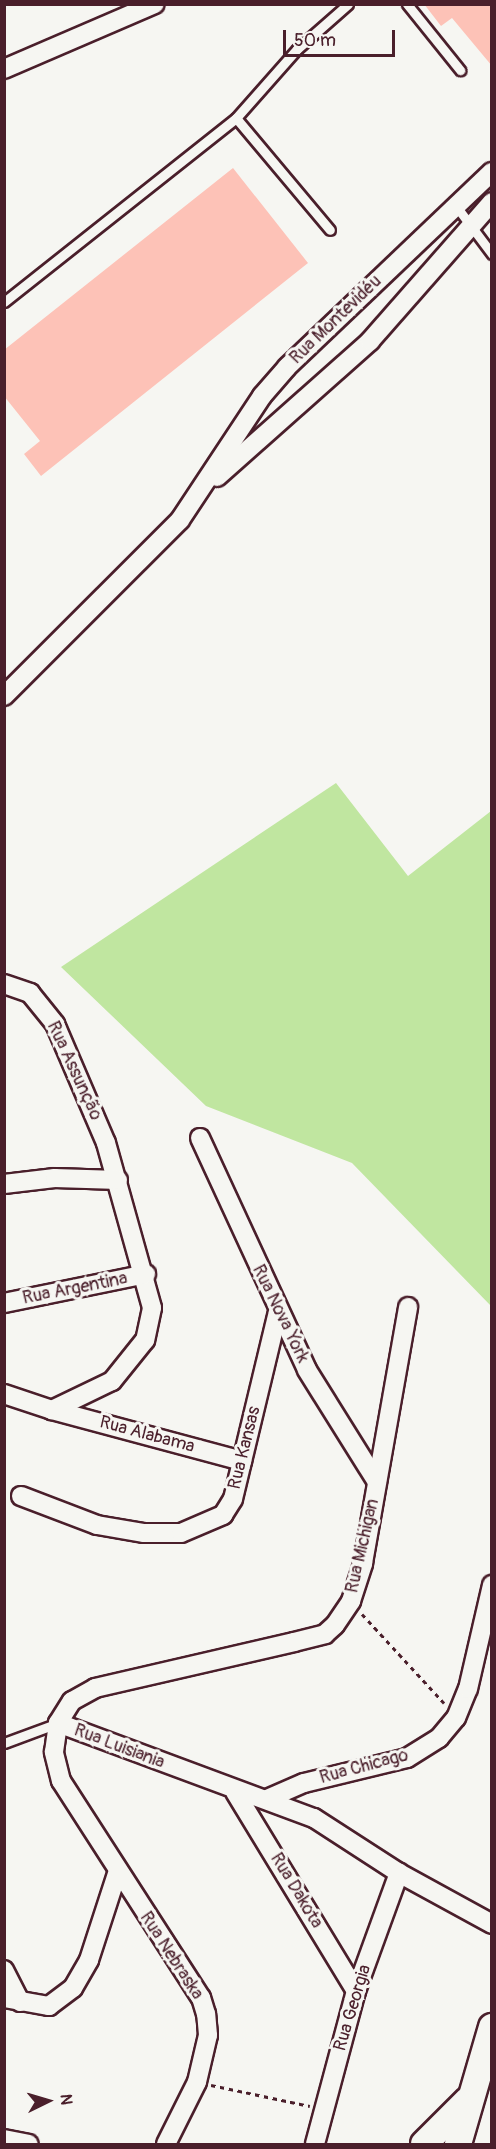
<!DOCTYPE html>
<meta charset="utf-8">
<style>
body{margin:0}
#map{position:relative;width:496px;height:2149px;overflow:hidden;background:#f6f6f2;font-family:Pangolin,sans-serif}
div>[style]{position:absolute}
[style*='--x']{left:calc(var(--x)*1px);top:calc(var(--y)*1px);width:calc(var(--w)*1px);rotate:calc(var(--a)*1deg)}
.green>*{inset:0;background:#c0e6a0}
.building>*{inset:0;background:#fdc2b7}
.path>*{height:3px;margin-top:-1.5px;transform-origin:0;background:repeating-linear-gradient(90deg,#4a1f2b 0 4.5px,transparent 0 9px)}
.roads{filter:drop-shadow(2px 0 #4a1f2b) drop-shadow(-2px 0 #4a1f2b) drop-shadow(0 2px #4a1f2b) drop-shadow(0 -2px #4a1f2b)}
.service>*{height:9px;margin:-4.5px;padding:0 4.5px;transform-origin:4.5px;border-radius:4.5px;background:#f6f6f2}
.minor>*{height:18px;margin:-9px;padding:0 9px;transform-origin:9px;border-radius:9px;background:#f6f6f2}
.secondary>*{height:26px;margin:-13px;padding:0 13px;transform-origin:13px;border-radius:13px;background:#f6f6f2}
span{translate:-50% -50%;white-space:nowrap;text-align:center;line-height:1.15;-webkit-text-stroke:6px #f6f6f2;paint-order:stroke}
.street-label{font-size:18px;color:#4a1f2b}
.frame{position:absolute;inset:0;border:6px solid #4a1f2b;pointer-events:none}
.north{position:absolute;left:18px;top:2071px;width:60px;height:60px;-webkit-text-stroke:4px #f6f6f2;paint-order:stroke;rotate:85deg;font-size:16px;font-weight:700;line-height:24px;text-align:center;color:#4a1f2b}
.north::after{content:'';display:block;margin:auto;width:21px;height:27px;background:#4a1f2b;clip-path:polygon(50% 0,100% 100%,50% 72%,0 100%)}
.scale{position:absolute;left:283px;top:30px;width:112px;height:27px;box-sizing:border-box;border:3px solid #4a1f2b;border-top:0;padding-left:8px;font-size:18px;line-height:21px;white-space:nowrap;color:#4a1f2b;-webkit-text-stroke:4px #f6f6f2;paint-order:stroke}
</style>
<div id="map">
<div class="green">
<div style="clip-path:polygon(336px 783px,408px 876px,491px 811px,491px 1306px,352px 1163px,206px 1106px,61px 967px)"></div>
</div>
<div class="building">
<div style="clip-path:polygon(424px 4px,492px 4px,492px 66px,452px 18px,441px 26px)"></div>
<div style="clip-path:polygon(233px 168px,308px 263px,41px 476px,24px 454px,40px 441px,4px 396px,4px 350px)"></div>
</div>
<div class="path">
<div style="--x:362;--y:1614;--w:121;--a:47.3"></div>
<div style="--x:211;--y:2085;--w:101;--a:12"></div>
</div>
<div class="roads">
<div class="service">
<div style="--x:407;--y:4;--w:85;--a:51.2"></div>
<div style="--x:236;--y:118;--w:146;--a:50"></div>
<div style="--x:456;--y:206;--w:60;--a:53.1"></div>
<div style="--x:4;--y:302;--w:296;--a:-38.4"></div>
<div style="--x:236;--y:118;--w:92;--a:-48.5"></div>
<div style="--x:297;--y:49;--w:68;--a:-41.4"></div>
<div style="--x:4;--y:1743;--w:58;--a:-20.3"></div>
</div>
<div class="minor">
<div style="--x:4;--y:69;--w:164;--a:-23.3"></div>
<div style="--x:217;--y:477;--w:205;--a:-41.6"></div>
<div style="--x:370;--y:341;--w:185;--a:-48.7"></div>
<div style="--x:4;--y:696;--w:249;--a:-45"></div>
<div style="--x:180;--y:520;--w:149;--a:-56.5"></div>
<div style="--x:262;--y:396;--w:38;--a:-49"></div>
<div style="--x:287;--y:367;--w:283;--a:-43.6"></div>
<div style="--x:4;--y:984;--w:28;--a:19"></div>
<div style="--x:30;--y:993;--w:40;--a:51"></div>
<div style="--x:55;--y:1024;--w:129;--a:66.8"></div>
<div style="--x:106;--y:1143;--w:171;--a:74.4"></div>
<div style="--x:152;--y:1308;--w:33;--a:102"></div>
<div style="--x:145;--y:1340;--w:53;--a:128.8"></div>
<div style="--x:112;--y:1381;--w:67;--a:154.2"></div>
<div style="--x:52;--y:1410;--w:51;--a:-161.6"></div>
<div style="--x:200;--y:1138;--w:255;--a:65.2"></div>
<div style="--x:307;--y:1370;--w:132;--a:58"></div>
<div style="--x:4;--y:1184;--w:51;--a:-6.7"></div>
<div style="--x:55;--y:1178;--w:63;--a:1.8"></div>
<div style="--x:4;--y:1303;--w:145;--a:-11.5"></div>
<div style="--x:52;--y:1410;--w:197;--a:15"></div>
<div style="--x:21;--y:1496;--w:81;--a:20.9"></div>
<div style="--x:97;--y:1525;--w:48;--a:9.7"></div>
<div style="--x:144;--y:1533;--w:37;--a:0"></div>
<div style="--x:181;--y:1533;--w:46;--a:-23.2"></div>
<div style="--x:223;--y:1515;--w:19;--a:-58"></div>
<div style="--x:233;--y:1499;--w:192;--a:-76.5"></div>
<div style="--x:58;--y:1723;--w:273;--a:20.4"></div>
<div style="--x:314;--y:1818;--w:101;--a:32.9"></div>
<div style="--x:399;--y:1873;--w:106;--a:28.7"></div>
<div style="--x:235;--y:1792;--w:233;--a:58.7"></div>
<div style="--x:267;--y:1799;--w:40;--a:-23.4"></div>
<div style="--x:304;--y:1783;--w:106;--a:-13.6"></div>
<div style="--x:407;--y:1758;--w:38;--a:-32"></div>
<div style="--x:439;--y:1738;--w:26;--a:-50"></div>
<div style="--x:456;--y:1718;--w:31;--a:-68"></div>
<div style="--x:468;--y:1689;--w:107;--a:-77"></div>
<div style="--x:4;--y:1970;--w:36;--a:63"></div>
<div style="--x:4;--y:1998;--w:46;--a:10.1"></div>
<div style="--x:49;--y:2006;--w:30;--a:-37"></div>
<div style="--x:73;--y:1988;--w:32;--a:-60"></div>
<div style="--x:89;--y:1960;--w:90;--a:-72"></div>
<div style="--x:4;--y:2139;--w:25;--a:11"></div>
<div style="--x:166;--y:2144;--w:69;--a:-63.4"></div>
<div style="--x:197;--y:2082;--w:48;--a:-76.8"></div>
<div style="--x:208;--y:2035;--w:21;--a:-95"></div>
<div style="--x:206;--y:2014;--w:17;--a:-107"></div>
<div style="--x:201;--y:1998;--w:258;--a:-122.8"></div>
<div style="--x:61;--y:1781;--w:30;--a:-104"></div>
<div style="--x:54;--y:1752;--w:29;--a:-82"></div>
<div style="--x:58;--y:1723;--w:26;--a:-58"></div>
<div style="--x:72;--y:1701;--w:26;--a:-29"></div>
<div style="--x:95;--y:1688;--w:204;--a:-13"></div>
<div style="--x:294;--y:1642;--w:32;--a:-14"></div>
<div style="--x:325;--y:1634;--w:13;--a:-42"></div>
<div style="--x:335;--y:1625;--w:29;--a:-56"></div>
<div style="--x:351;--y:1601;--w:40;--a:-72"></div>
<div style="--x:363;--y:1563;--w:260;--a:-80"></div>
<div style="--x:315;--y:2144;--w:158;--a:-75"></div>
<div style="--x:356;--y:1991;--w:126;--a:-70"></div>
</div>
<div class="secondary">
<div style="--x:424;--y:2144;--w:62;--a:-45"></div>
<div style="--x:458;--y:2144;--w:122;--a:-73.8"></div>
</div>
</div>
<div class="street-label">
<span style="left:336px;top:320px;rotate:-44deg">Rua Montevidéu</span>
<span style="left:74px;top:1071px;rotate:65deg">Rua Assunção</span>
<span style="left:75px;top:1289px;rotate:-11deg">Rua Argentina</span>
<span style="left:280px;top:1314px;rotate:64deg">Rua Nova York</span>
<span style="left:147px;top:1435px;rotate:15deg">Rua Alabama</span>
<span style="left:245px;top:1448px;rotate:-76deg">Rua Kansas</span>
<span style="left:363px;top:1546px;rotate:-77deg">Rua Michigan</span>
<span style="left:119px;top:1747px;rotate:21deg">Rua Luisiania</span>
<span style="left:364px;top:1767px;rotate:-15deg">Rua Chicago</span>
<span style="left:296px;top:1891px;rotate:59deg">Rua Dakota</span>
<span style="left:171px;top:1956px;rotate:57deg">Rua Nebraska</span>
<span style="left:353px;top:2008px;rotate:-73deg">Rua Georgia</span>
</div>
<div class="frame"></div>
<div class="north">N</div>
<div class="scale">50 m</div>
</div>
